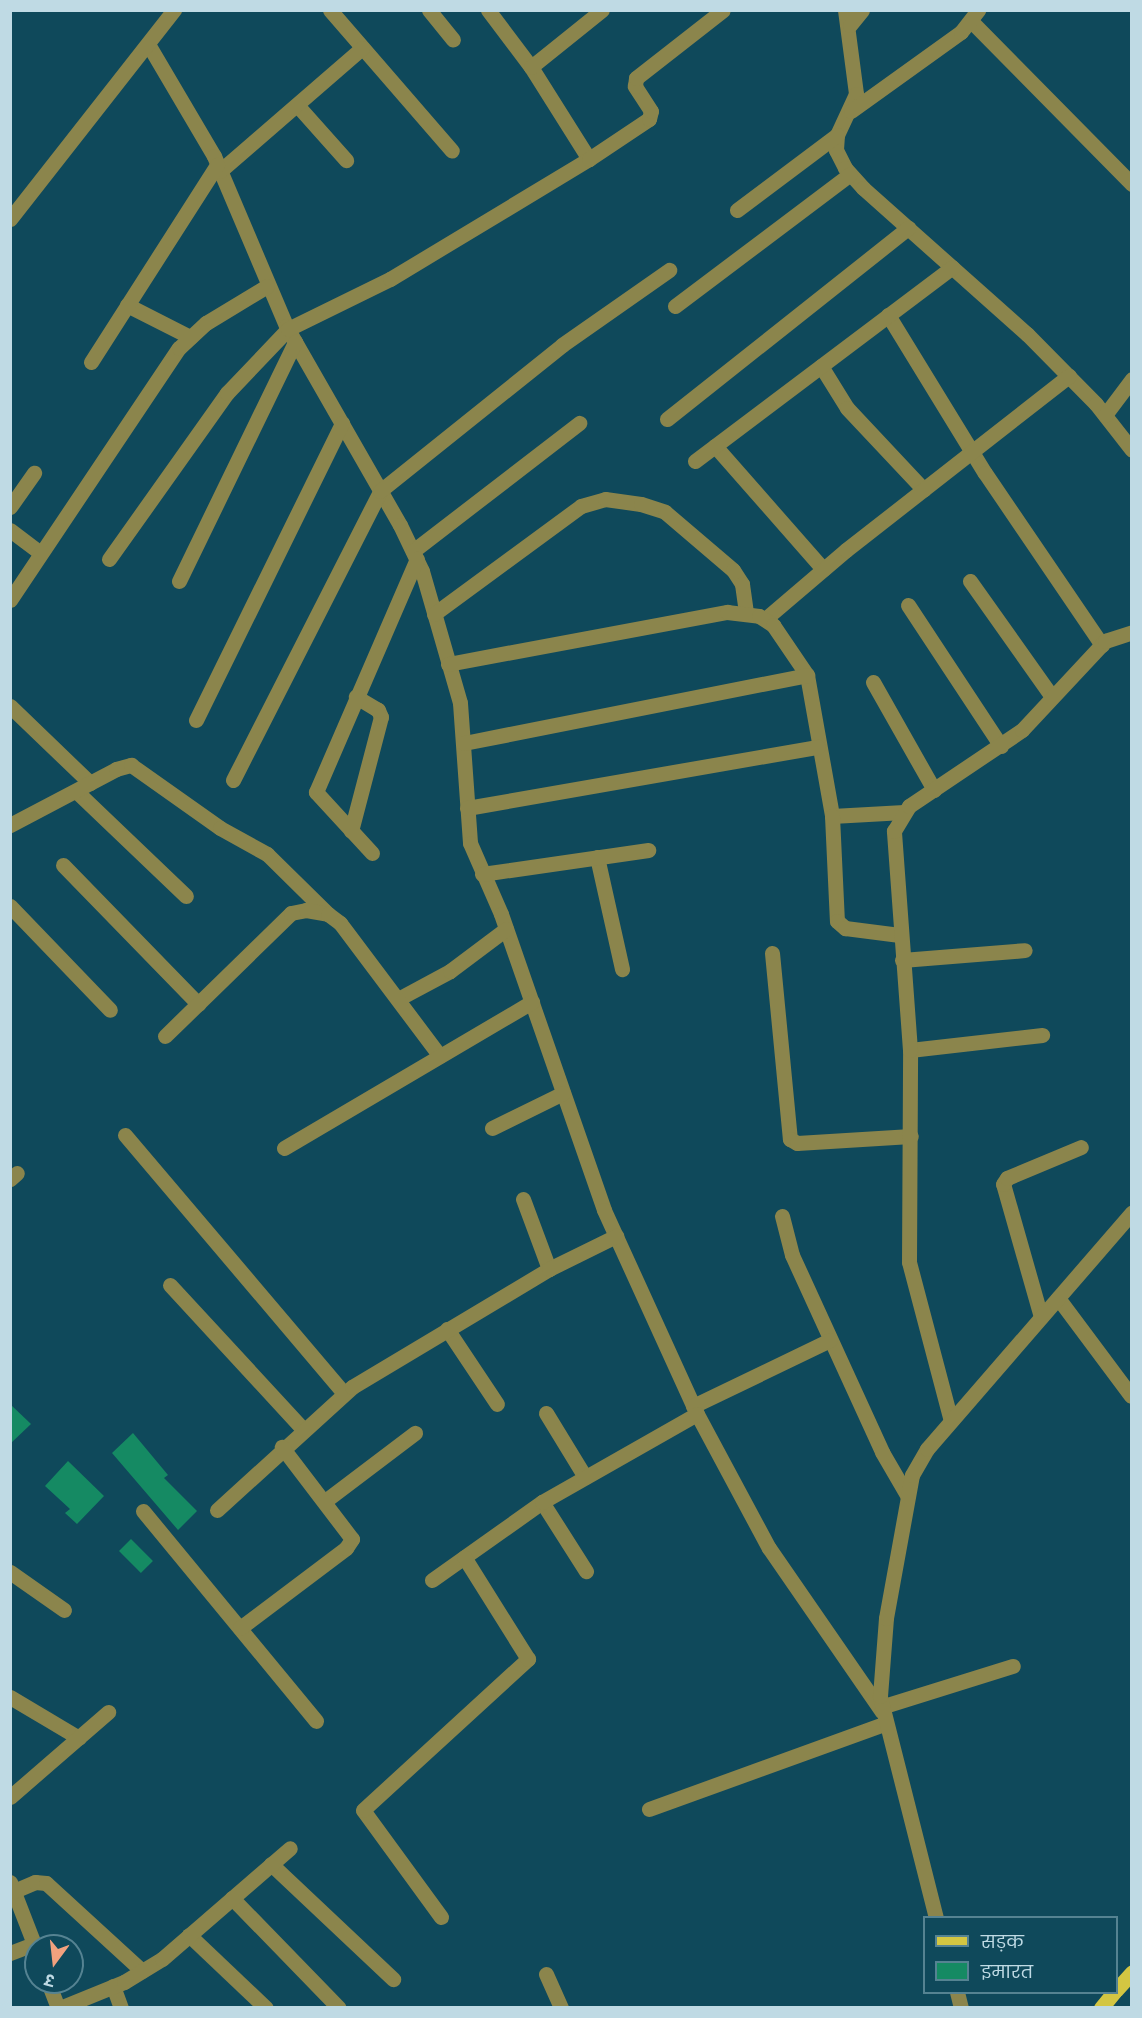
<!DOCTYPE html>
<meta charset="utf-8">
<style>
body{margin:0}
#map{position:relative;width:1142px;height:2018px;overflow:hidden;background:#0f495b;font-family:Poppins,"Noto Sans Devanagari",sans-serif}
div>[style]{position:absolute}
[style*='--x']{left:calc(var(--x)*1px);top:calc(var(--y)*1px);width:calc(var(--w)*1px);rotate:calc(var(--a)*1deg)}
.building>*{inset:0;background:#158a63;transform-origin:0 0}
.minor>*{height:15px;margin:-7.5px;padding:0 7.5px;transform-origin:7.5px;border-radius:7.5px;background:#8b854c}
.major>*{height:15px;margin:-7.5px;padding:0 7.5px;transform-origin:7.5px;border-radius:7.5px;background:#d3c642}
span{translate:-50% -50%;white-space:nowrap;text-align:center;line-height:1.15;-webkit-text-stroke:6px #0f495b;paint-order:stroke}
.frame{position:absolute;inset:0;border:12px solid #bfdae4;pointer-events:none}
.legend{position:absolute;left:923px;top:1916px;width:195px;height:78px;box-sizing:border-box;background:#0f495b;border:2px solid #558392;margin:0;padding:8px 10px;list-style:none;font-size:18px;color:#bfdae4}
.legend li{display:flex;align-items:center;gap:12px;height:30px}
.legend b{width:30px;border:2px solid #558392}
.north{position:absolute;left:24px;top:1934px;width:60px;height:60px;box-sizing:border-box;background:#0f495b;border:2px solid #558392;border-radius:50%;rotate:195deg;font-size:16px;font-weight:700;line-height:24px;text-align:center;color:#bfdae4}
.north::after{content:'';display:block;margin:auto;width:21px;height:27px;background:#f2a17e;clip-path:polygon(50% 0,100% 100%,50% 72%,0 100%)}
</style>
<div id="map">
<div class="building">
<div style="clip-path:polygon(10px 1404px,31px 1424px,10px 1444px)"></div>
<div style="clip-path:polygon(133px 1433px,168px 1475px,164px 1478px,197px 1511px,178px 1530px,112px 1453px)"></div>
<div style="clip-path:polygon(68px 1461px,104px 1496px,77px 1524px,65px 1513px,70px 1509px,45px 1486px)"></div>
<div style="left:131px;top:1539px;width:31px;height:17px;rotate:45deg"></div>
</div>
<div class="minor">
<div style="--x:330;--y:10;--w:186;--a:49.1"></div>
<div style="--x:429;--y:10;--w:38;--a:51"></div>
<div style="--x:488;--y:10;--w:71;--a:53"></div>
<div style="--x:531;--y:67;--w:109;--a:57.8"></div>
<div style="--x:845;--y:10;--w:85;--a:82.5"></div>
<div style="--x:856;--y:94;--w:45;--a:114.9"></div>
<div style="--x:837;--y:135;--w:15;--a:94"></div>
<div style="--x:836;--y:150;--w:20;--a:63"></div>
<div style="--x:845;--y:168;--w:27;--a:48"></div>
<div style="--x:863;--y:188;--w:220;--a:41.7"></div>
<div style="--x:1027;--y:334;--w:98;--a:45.4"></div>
<div style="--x:1096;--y:404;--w:58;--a:52"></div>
<div style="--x:971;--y:21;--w:229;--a:45.4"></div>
<div style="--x:850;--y:25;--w:19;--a:-51"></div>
<div style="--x:148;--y:44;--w:130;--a:59.5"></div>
<div style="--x:214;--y:156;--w:185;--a:67"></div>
<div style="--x:286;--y:326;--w:229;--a:60.2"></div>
<div style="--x:400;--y:525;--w:51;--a:64.4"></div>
<div style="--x:422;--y:571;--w:137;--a:73.9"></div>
<div style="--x:460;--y:703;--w:140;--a:85.9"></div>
<div style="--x:470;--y:843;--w:77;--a:66.4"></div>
<div style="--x:501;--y:914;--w:313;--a:70.8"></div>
<div style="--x:604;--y:1210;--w:224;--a:65.5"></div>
<div style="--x:697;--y:1414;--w:152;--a:61.8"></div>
<div style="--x:769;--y:1548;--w:199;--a:55.4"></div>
<div style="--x:531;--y:67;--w:91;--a:-38.8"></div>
<div style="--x:297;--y:105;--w:74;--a:48.3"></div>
<div style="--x:851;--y:111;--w:135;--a:-35.7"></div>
<div style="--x:961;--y:32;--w:28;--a:-52"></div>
<div style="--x:220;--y:171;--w:188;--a:-40.9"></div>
<div style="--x:737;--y:210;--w:125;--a:-36.9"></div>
<div style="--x:10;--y:219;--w:266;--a:-51.9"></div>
<div style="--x:127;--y:305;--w:71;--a:26.9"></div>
<div style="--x:675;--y:306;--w:219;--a:-37"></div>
<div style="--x:888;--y:315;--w:185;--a:58.5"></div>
<div style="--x:985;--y:473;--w:208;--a:55.8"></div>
<div style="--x:91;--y:362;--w:234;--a:-57.4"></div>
<div style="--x:821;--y:366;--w:49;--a:58.2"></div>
<div style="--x:847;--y:408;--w:112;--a:46.8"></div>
<div style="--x:1105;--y:415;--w:45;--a:-53.1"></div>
<div style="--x:667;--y:419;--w:308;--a:-38.4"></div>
<div style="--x:715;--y:446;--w:164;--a:48.7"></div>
<div style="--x:695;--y:461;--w:322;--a:-37"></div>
<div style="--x:10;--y:507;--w:42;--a:-54.8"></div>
<div style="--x:10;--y:530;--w:38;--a:37"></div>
<div style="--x:413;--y:551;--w:210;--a:-37.6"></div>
<div style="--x:109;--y:559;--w:204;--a:-54.6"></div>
<div style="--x:227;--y:393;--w:88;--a:-46.4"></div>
<div style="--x:288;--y:329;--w:114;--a:-26.1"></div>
<div style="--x:390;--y:279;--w:232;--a:-31.1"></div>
<div style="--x:589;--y:159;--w:72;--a:-33.7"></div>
<div style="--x:649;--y:119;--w:8;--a:-76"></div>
<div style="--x:651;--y:111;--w:30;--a:-123"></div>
<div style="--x:635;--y:86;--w:8;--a:-83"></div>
<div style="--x:636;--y:78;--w:110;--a:-38"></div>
<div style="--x:179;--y:581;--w:266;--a:-64.1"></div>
<div style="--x:970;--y:581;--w:142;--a:54.7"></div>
<div style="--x:10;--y:600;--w:303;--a:-56.2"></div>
<div style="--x:179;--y:348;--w:37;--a:-43"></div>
<div style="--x:206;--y:323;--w:71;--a:-31.2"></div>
<div style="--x:908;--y:605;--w:169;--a:56.6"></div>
<div style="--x:434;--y:614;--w:182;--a:-36.3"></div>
<div style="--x:581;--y:506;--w:25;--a:-16"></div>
<div style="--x:605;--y:499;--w:36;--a:8"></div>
<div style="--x:641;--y:504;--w:25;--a:18"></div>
<div style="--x:665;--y:512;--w:89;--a:40.5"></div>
<div style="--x:733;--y:570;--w:17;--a:57"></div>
<div style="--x:742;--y:584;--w:28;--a:82"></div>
<div style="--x:765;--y:619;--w:106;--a:-40.4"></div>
<div style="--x:846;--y:550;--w:283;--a:-38"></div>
<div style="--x:448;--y:664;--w:284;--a:-10.6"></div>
<div style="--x:727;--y:612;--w:32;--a:7"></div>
<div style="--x:759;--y:616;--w:17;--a:33"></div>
<div style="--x:773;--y:625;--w:60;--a:55.8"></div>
<div style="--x:807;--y:675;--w:143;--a:79.9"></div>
<div style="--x:832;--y:816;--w:72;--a:-3.2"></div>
<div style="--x:873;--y:682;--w:124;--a:60.5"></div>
<div style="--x:10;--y:706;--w:111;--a:43.9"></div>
<div style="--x:196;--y:720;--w:331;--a:-63.8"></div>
<div style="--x:464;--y:743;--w:350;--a:-11.2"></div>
<div style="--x:233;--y:780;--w:324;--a:-63"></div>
<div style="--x:380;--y:491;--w:233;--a:-38.7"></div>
<div style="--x:562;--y:345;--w:131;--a:-35"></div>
<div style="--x:76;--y:791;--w:152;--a:43.7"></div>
<div style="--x:467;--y:808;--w:356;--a:-9.9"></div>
<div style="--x:832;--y:816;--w:105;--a:87.3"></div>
<div style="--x:837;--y:921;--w:11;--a:41"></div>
<div style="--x:845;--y:928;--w:55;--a:7.3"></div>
<div style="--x:10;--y:825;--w:120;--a:-27.8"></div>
<div style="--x:116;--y:769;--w:16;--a:-15"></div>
<div style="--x:131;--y:765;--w:109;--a:35.3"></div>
<div style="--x:220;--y:828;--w:54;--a:29"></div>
<div style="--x:267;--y:854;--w:86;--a:44.5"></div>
<div style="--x:351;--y:831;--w:118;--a:-75.3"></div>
<div style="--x:381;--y:717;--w:8;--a:-113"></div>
<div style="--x:378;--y:710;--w:26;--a:-149"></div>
<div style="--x:372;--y:853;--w:83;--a:-132.6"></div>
<div style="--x:316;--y:792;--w:254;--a:-66.6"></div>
<div style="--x:597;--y:857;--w:115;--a:77.4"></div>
<div style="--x:63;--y:865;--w:194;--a:45.8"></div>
<div style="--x:482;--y:874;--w:168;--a:-8.2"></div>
<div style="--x:10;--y:906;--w:144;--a:46.1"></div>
<div style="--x:772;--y:953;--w:187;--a:84.5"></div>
<div style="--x:790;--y:1139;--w:8;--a:30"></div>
<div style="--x:797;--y:1143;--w:114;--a:-3.5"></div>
<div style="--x:902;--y:960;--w:123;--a:-4.6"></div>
<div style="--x:398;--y:999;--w:59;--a:-28.3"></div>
<div style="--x:450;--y:971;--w:70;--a:-36.9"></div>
<div style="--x:165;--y:1036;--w:176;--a:-44.3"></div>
<div style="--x:291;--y:913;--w:15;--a:-11"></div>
<div style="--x:306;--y:910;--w:22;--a:10"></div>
<div style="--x:328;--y:914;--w:15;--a:37"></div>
<div style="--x:340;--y:923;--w:166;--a:53.1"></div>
<div style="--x:910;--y:1050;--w:133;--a:-6.5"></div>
<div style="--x:492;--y:1128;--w:79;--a:-26.2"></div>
<div style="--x:125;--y:1135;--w:338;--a:49.7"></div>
<div style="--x:284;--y:1148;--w:288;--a:-30.5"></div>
<div style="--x:10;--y:1179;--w:9;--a:-41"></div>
<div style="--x:523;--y:1199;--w:75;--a:69.6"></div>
<div style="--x:782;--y:1216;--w:40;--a:75.6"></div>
<div style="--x:792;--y:1255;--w:217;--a:65.4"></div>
<div style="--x:882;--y:1452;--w:50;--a:59.8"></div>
<div style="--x:170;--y:1285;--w:196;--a:47.3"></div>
<div style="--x:1058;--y:1298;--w:122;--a:53.3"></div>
<div style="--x:1041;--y:1317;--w:138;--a:-105.9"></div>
<div style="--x:1003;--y:1184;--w:7;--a:-56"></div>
<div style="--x:1007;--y:1178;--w:80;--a:-22.7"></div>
<div style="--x:447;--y:1329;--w:90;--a:56.3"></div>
<div style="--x:693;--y:1406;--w:152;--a:-25.7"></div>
<div style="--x:546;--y:1413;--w:75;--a:58.6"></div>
<div style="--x:951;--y:1421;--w:164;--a:-104.8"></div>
<div style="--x:909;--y:1262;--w:212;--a:-89.7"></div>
<div style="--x:910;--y:1050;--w:220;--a:-94.2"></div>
<div style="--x:894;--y:831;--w:29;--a:-59"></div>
<div style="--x:909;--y:806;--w:136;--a:-33.9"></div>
<div style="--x:1022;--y:730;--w:122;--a:-47"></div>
<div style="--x:1105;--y:641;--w:28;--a:-18"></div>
<div style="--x:325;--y:1501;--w:113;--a:-37.1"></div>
<div style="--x:542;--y:1502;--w:82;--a:57.5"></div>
<div style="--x:217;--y:1510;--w:183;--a:-42.3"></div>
<div style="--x:352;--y:1387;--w:230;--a:-30.9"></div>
<div style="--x:549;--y:1269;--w:75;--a:-26.2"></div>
<div style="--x:143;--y:1511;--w:272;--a:50.5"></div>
<div style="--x:10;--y:1572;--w:66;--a:35.1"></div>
<div style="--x:432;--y:1580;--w:135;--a:-35.3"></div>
<div style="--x:542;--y:1502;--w:178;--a:-29.6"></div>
<div style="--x:240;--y:1628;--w:133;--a:-37"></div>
<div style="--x:346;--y:1548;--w:11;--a:-56"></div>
<div style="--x:352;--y:1539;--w:116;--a:-127.3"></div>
<div style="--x:10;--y:1697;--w:80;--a:30.7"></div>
<div style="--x:881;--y:1707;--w:138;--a:-17.3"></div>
<div style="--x:10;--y:1797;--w:130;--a:-40.9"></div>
<div style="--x:649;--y:1809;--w:250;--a:-19.9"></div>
<div style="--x:271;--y:1864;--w:168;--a:43.3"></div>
<div style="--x:10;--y:1882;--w:72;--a:68.8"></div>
<div style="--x:14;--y:1891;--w:23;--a:-23"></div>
<div style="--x:35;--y:1882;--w:11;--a:5"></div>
<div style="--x:46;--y:1883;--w:130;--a:42.5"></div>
<div style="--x:232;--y:1898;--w:153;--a:45.8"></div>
<div style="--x:441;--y:1917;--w:132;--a:-126.1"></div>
<div style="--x:363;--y:1810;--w:224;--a:-42.5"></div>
<div style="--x:528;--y:1659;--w:120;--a:-122.1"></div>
<div style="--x:936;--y:1918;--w:229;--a:-104.2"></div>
<div style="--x:880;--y:1696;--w:78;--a:-85.6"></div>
<div style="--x:886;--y:1618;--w:145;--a:-79.7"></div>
<div style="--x:912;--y:1475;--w:30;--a:-60"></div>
<div style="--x:927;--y:1449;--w:313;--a:-49.1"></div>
<div style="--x:189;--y:1935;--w:106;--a:43.5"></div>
<div style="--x:10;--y:1953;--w:26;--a:-21"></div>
<div style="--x:546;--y:1974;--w:37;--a:66"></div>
<div style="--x:48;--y:1982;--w:28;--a:69"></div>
<div style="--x:113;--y:1986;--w:23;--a:70"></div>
<div style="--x:957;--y:1992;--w:16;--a:76"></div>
<div style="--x:60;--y:2008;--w:69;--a:-22.1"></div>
<div style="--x:124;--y:1982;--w:44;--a:-31.2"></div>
<div style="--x:162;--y:1959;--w:169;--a:-40.9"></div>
</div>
<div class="major">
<div style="--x:1116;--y:1990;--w:24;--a:-48"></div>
<div style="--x:1101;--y:2008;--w:21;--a:-51"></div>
</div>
<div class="frame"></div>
<ul class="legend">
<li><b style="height:8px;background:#d3c642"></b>सड़क</li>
<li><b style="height:16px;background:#158a63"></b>इमारत</li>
</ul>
<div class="north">उ</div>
</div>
